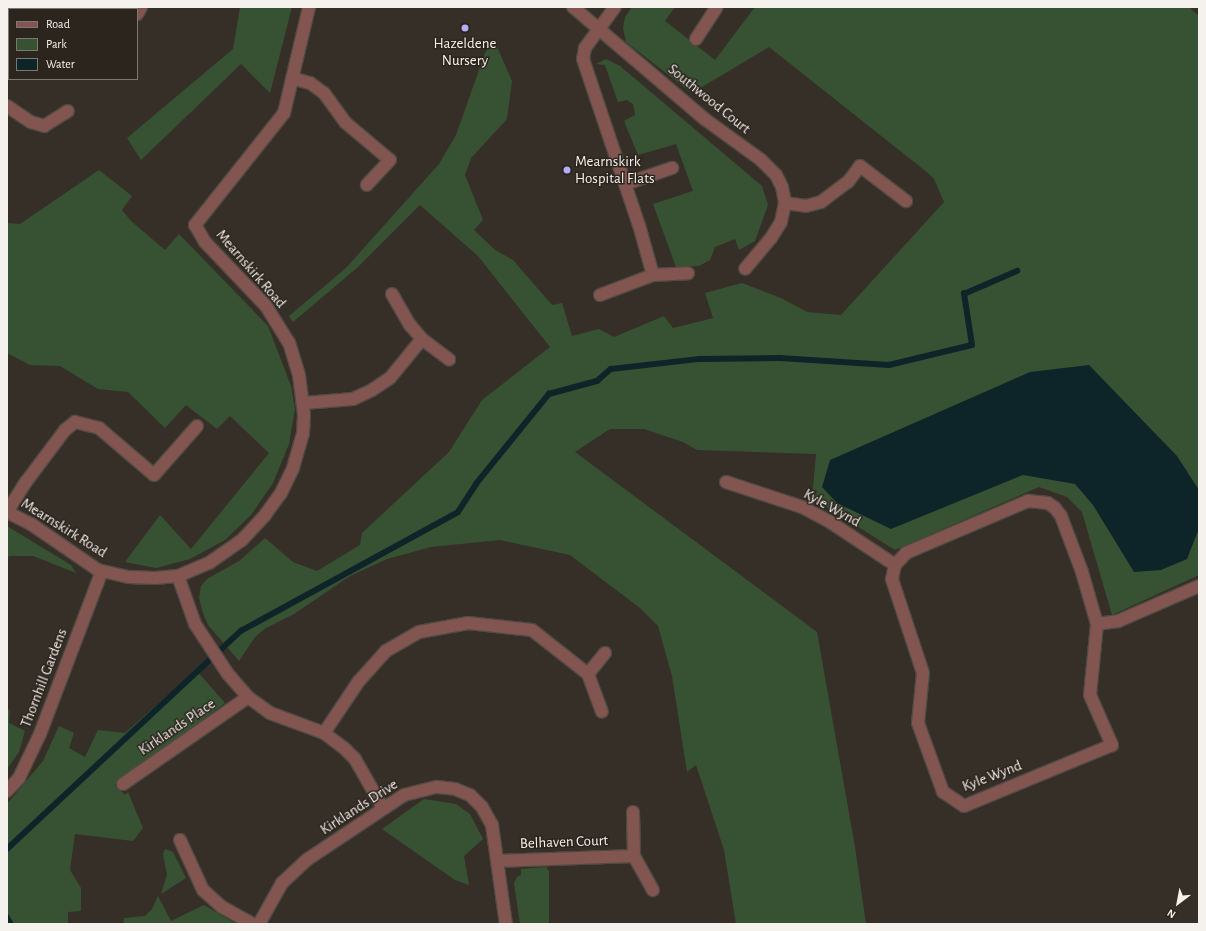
<!DOCTYPE html>
<style>
body{margin:0}
#map{position:relative;width:1206px;height:931px;overflow:hidden;background:#352f27;font-family:"Alegreya Sans",sans-serif}
div>[style]{position:absolute}
[style*='--x']{left:calc(var(--x)*1px);top:calc(var(--y)*1px);width:calc(var(--w)*1px);rotate:calc(var(--a)*1deg)}
.green>*{inset:0;background:#375233}
.water>*{inset:0;background:#0d2528}
.stream>*{height:5.5px;margin:-2.75px;padding:0 2.75px;transform-origin:2.75px;border-radius:2.75px;background:#0d2528}
.roads{filter:drop-shadow(1px 0 #504a43) drop-shadow(-1px 0 #504a43) drop-shadow(0 1px #504a43) drop-shadow(0 -1px #504a43)}
.minor>*{height:12px;margin:-6px;padding:0 6px;transform-origin:6px;border-radius:6px;background:#825550}
.tertiary>*{height:12px;margin:-6px;padding:0 6px;transform-origin:6px;border-radius:6px;background:#825550}
.dots>*{width:11px;height:11px;translate:-50% -50%;box-sizing:border-box;border:2px solid #2b251d;border-radius:50%}
span{translate:-50% -50%;white-space:nowrap;text-align:center;line-height:1.15;-webkit-text-stroke:3px #2b251d;paint-order:stroke}
.poi-label{font-size:15px;color:#f5f1ec}
.left{translate:0 -50%;text-align:left}
.street-label{font-size:15px;color:#f5f1ec}
.frame{position:absolute;inset:0;border:8px solid #f5f1ec;pointer-events:none}
.legend{position:absolute;left:8px;top:8px;width:130px;height:72px;box-sizing:border-box;background:#2b251d;border:1px solid #7c7770;margin:0;padding:5px 7px;list-style:none;font-size:12px;color:#f5f1ec}
.legend li{display:flex;align-items:center;gap:8px;height:20px}
.legend b{width:20px;border:1px solid #7c7770}
.north{position:absolute;left:1158px;top:883px;width:40px;height:40px;-webkit-text-stroke:3px #2b251d;paint-order:stroke;rotate:212deg;font-size:11px;font-weight:700;line-height:16px;text-align:center;color:#f5f1ec}
.north::after{content:'';display:block;margin:auto;width:14px;height:18px;background:#f5f1ec;clip-path:polygon(50% 0,100% 100%,50% 72%,0 100%)}
</style>
<div id="map">
<div class="green">
<div style="clip-path:polygon(240px 7px,292px 7px,270px 93px,241px 64px,141px 160px,127px 138px,233px 49px)"></div>
<div style="clip-path:polygon(632px 7px,675px 7px,665px 21px,715px 60px,755px 7px,1189px 7px,1199px 16px,1199px 575px,1112px 615px,1082px 512px,1067px 497px,1039px 487px,895px 550px,812px 498px,816px 454px,697px 450px,683px 442px,644px 429px,610px 429px,575px 452px,817px 632px,855px 847px,866px 924px,736px 924px,724px 850px,696px 765px,687px 772px,672px 676px,658px 626px,640px 608px,570px 555px,500px 540px,431px 547px,387px 559px,350px 576px,294px 614px,266px 628px,255px 637px,239px 661px,208px 625px,203px 613px,199px 598px,201px 586px,207px 579px,239px 561px,265px 538px,293px 562px,317px 571px,360px 545px,362px 533px,449px 452px,482px 400px,550px 347px,478px 256px,420px 205px,358px 267px,293px 322px,289px 316px,346px 268px,439px 164px,456px 135px,485px 53px,494px 40px,512px 81px,507px 119px,471px 158px,465px 175px,483px 220px,474px 230px,495px 250px,513px 260px,552px 305px,562px 303px,572px 336px,599px 329px,614px 337px,664px 316px,673px 328px,713px 318px,705px 293px,742px 283px,781px 298px,807px 312px,841px 315px,944px 202px,934px 179px,928px 173px,769px 47px,692px 93px,626px 42px,623px 28px,625px 17px)"></div>
<div style="clip-path:polygon(606px 59px,620px 66px,762px 186px,768px 205px,755px 241px,739px 250px,735px 239px,715px 247px,710px 260px,699px 266px,676px 267px,653px 204px,693px 191px,676px 144px,638px 155px,624px 121px,635px 115px,633px 104px,627px 100px,618px 102px,605px 65px,596px 64px)"></div>
<div style="clip-path:polygon(99px 170px,132px 196px,122px 210px,131px 221px,165px 250px,179px 234px,268px 326px,291px 386px,295px 409px,289px 444px,273px 483px,251px 515px,225px 540px,190px 559px,156px 568px,125px 562px,160px 515px,191px 549px,269px 453px,230px 416px,217px 429px,186px 405px,165px 428px,128px 392px,98px 389px,60px 366px,30px 365px,7px 353px,7px 223px,20px 224px)"></div>
<div style="clip-path:polygon(7px 526px,71px 565px,76px 573px,33px 556px,9px 556px,7px 559px)"></div>
<div style="clip-path:polygon(196px 670px,225px 703px,115px 785px,125px 795px,128px 792px,143px 828px,133px 841px,75px 834px,70px 870px,81px 888px,81px 911px,68px 912px,68px 924px,7px 924px,7px 804px,43px 761px,59px 726px,74px 733px,69px 748px,85px 757px,98px 730px,125px 733px)"></div>
<div style="clip-path:polygon(7px 709px,10px 710px,9px 723px,25px 731px,19px 752px,7px 769px)"></div>
<div style="clip-path:polygon(424px 799px,456px 804px,470px 814px,483px 839px,464px 856px,469px 885px,455px 880px,382px 829px)"></div>
<div style="clip-path:polygon(165px 849px,173px 852px,186px 878px,161px 894px,167px 875px,163px 854px)"></div>
<div style="clip-path:polygon(546px 867px,549px 871px,549px 924px,520px 924px,514px 883px,517px 877px,521px 875px,521px 869px)"></div>
<div style="clip-path:polygon(158px 896px,171px 921px,204px 905px,236px 924px,123px 924px,124px 918px,145px 916px,152px 909px)"></div>
</div>
<div class="water">
<div style="clip-path:polygon(1089px 365px,1177px 456px,1199px 490px,1198px 531px,1187px 559px,1161px 570px,1134px 572px,1093px 505px,1075px 484px,1023px 475px,891px 529px,837px 503px,822px 487px,830px 460px,1030px 372px)"></div>
</div>
<div class="stream">
<div style="--x:7;--y:849;--w:320;--a:-43"></div>
<div style="--x:241;--y:631;--w:247;--a:-28.7"></div>
<div style="--x:458;--y:512;--w:33;--a:-57"></div>
<div style="--x:476;--y:484;--w:116;--a:-51"></div>
<div style="--x:549;--y:394;--w:50;--a:-15.2"></div>
<div style="--x:597;--y:381;--w:18;--a:-41"></div>
<div style="--x:611;--y:369;--w:89;--a:-6.5"></div>
<div style="--x:699;--y:359;--w:81;--a:-0.7"></div>
<div style="--x:780;--y:358;--w:109;--a:3.7"></div>
<div style="--x:889;--y:365;--w:85;--a:-13.5"></div>
<div style="--x:972;--y:345;--w:52;--a:-98.9"></div>
<div style="--x:964;--y:294;--w:58;--a:-23.5"></div>
<div style="--x:7;--y:917;--w:8;--a:60"></div>
</div>
<div class="roads">
<div class="minor">
<div style="--x:573;--y:7;--w:175;--a:40.4"></div>
<div style="--x:706;--y:120;--w:68;--a:36"></div>
<div style="--x:761;--y:160;--w:21;--a:45"></div>
<div style="--x:776;--y:175;--w:13;--a:63"></div>
<div style="--x:782;--y:187;--w:16;--a:79"></div>
<div style="--x:785;--y:203;--w:19;--a:102"></div>
<div style="--x:781;--y:222;--w:19;--a:122"></div>
<div style="--x:771;--y:238;--w:40;--a:130"></div>
<div style="--x:615;--y:7;--w:51;--a:126.2"></div>
<div style="--x:585;--y:48;--w:11;--a:100"></div>
<div style="--x:583;--y:59;--w:175;--a:71.4"></div>
<div style="--x:639;--y:225;--w:52;--a:74.4"></div>
<div style="--x:137;--y:14;--w:8;--a:-60"></div>
<div style="--x:696;--y:39;--w:38;--a:-57"></div>
<div style="--x:292;--y:78;--w:19;--a:16"></div>
<div style="--x:310;--y:83;--w:17;--a:36"></div>
<div style="--x:324;--y:93;--w:37;--a:54"></div>
<div style="--x:346;--y:123;--w:57;--a:40.1"></div>
<div style="--x:390;--y:160;--w:34;--a:133"></div>
<div style="--x:7;--y:106;--w:29;--a:34"></div>
<div style="--x:31;--y:122;--w:14;--a:17"></div>
<div style="--x:44;--y:126;--w:28;--a:-32"></div>
<div style="--x:625;--y:184;--w:50;--a:-18.8"></div>
<div style="--x:785;--y:203;--w:21;--a:8"></div>
<div style="--x:806;--y:206;--w:16;--a:-15"></div>
<div style="--x:821;--y:202;--w:34;--a:-37"></div>
<div style="--x:848;--y:182;--w:20;--a:-53"></div>
<div style="--x:860;--y:166;--w:58;--a:37.3"></div>
<div style="--x:392;--y:294;--w:36;--a:60"></div>
<div style="--x:410;--y:325;--w:18;--a:49"></div>
<div style="--x:422;--y:339;--w:34;--a:37"></div>
<div style="--x:600;--y:295;--w:57;--a:-20.7"></div>
<div style="--x:653;--y:275;--w:35;--a:-3"></div>
<div style="--x:304;--y:403;--w:49;--a:-4.7"></div>
<div style="--x:353;--y:399;--w:21;--a:-25"></div>
<div style="--x:372;--y:390;--w:22;--a:-34"></div>
<div style="--x:390;--y:378;--w:50;--a:-50.6"></div>
<div style="--x:726;--y:482;--w:80;--a:18.2"></div>
<div style="--x:802;--y:507;--w:32;--a:28"></div>
<div style="--x:830;--y:522;--w:78;--a:33.5"></div>
<div style="--x:1028;--y:501;--w:20;--a:6"></div>
<div style="--x:1048;--y:503;--w:9;--a:36"></div>
<div style="--x:1055;--y:508;--w:10;--a:53"></div>
<div style="--x:1061;--y:516;--w:60;--a:69.4"></div>
<div style="--x:1082;--y:572;--w:54;--a:73.9"></div>
<div style="--x:1097;--y:624;--w:71;--a:95.6"></div>
<div style="--x:1090;--y:695;--w:55;--a:66.3"></div>
<div style="--x:1112;--y:745;--w:160;--a:157.6"></div>
<div style="--x:964;--y:806;--w:25;--a:-146"></div>
<div style="--x:943;--y:792;--w:73;--a:-109.9"></div>
<div style="--x:918;--y:723;--w:50;--a:-84.3"></div>
<div style="--x:923;--y:673;--w:99;--a:-108.3"></div>
<div style="--x:892;--y:579;--w:14;--a:-78"></div>
<div style="--x:895;--y:565;--w:16;--a:-47"></div>
<div style="--x:906;--y:553;--w:133;--a:-23.1"></div>
<div style="--x:7;--y:512;--w:36;--a:-58"></div>
<div style="--x:26;--y:482;--w:65;--a:-53.1"></div>
<div style="--x:65;--y:430;--w:13;--a:-39"></div>
<div style="--x:75;--y:422;--w:25;--a:14"></div>
<div style="--x:99;--y:428;--w:72;--a:40.5"></div>
<div style="--x:154;--y:475;--w:65;--a:-48.7"></div>
<div style="--x:178;--y:576;--w:51;--a:70.5"></div>
<div style="--x:195;--y:624;--w:60;--a:56.6"></div>
<div style="--x:228;--y:674;--w:30;--a:49"></div>
<div style="--x:248;--y:697;--w:27;--a:36"></div>
<div style="--x:270;--y:713;--w:58;--a:20.3"></div>
<div style="--x:324;--y:733;--w:25;--a:37"></div>
<div style="--x:344;--y:748;--w:16;--a:45"></div>
<div style="--x:355;--y:759;--w:56;--a:60.3"></div>
<div style="--x:1097;--y:624;--w:21;--a:-8"></div>
<div style="--x:1118;--y:621;--w:88;--a:-23.4"></div>
<div style="--x:588;--y:674;--w:27;--a:-51"></div>
<div style="--x:324;--y:733;--w:63;--a:-56.1"></div>
<div style="--x:359;--y:681;--w:40;--a:-48"></div>
<div style="--x:386;--y:651;--w:38;--a:-30"></div>
<div style="--x:419;--y:632;--w:50;--a:-10.4"></div>
<div style="--x:468;--y:623;--w:64;--a:6.2"></div>
<div style="--x:532;--y:630;--w:71;--a:38.2"></div>
<div style="--x:588;--y:674;--w:40;--a:69.8"></div>
<div style="--x:123;--y:784;--w:152;--a:-34.8"></div>
<div style="--x:7;--y:791;--w:18;--a:-47"></div>
<div style="--x:19;--y:778;--w:49;--a:-64.5"></div>
<div style="--x:40;--y:734;--w:174;--a:-69.2"></div>
<div style="--x:633;--y:812;--w:44;--a:88.7"></div>
<div style="--x:634;--y:856;--w:39;--a:61"></div>
<div style="--x:180;--y:840;--w:55;--a:65.3"></div>
<div style="--x:203;--y:890;--w:25;--a:42"></div>
<div style="--x:222;--y:907;--w:35;--a:29"></div>
<div style="--x:497;--y:861;--w:137;--a:-2.1"></div>
<div style="--x:259;--y:924;--w:47;--a:-60.7"></div>
<div style="--x:282;--y:883;--w:35;--a:-43"></div>
<div style="--x:308;--y:859;--w:115;--a:-33.7"></div>
<div style="--x:404;--y:795;--w:34;--a:-14"></div>
<div style="--x:437;--y:787;--w:18;--a:6"></div>
<div style="--x:455;--y:789;--w:16;--a:22"></div>
<div style="--x:470;--y:795;--w:17;--a:45"></div>
<div style="--x:482;--y:807;--w:21;--a:61"></div>
<div style="--x:492;--y:825;--w:100;--a:82"></div>
</div>
<div class="tertiary">
<div style="--x:7;--y:512;--w:27;--a:27"></div>
<div style="--x:31;--y:524;--w:81;--a:34.5"></div>
<div style="--x:98;--y:570;--w:31;--a:13"></div>
<div style="--x:128;--y:577;--w:27;--a:2"></div>
<div style="--x:155;--y:578;--w:23;--a:-5"></div>
<div style="--x:178;--y:576;--w:34;--a:-23"></div>
<div style="--x:209;--y:563;--w:40;--a:-34.9"></div>
<div style="--x:242;--y:540;--w:34;--a:-47"></div>
<div style="--x:265;--y:515;--w:27;--a:-54"></div>
<div style="--x:281;--y:493;--w:28;--a:-64"></div>
<div style="--x:293;--y:468;--w:35;--a:-74"></div>
<div style="--x:303;--y:434;--w:19;--a:-87"></div>
<div style="--x:304;--y:415;--w:40;--a:-97.1"></div>
<div style="--x:299;--y:375;--w:34;--a:-107"></div>
<div style="--x:289;--y:343;--w:44;--a:-121.9"></div>
<div style="--x:266;--y:306;--w:88;--a:-133.6"></div>
<div style="--x:205;--y:242;--w:20;--a:-120"></div>
<div style="--x:195;--y:225;--w:143;--a:-51.5"></div>
<div style="--x:284;--y:113;--w:109;--a:-76.7"></div>
</div>
</div>
<div class="dots">
<div style="left:465px;top:28px;background:#b5acf8"></div>
<div style="left:567px;top:170px;background:#b5acf8"></div>
</div>
<div class="poi-label">
<span style="left:465px;top:52px">Hazeldene<br>Nursery</span>
<span class="left" style="left:575px;top:170px">Mearnskirk<br>Hospital Flats</span>
</div>
<div class="street-label">
<span style="left:709px;top:99px;rotate:39deg">Southwood Court</span>
<span style="left:251px;top:269px;rotate:49deg">Mearnskirk Road</span>
<span style="left:832px;top:508px;rotate:29deg">Kyle Wynd</span>
<span style="left:64px;top:528px;rotate:32deg">Mearnskirk Road</span>
<span style="left:44px;top:678px;rotate:-69deg">Thornhill Gardens</span>
<span style="left:177px;top:727px;rotate:-34deg">Kirklands Place</span>
<span style="left:992px;top:776px;rotate:-21deg">Kyle Wynd</span>
<span style="left:359px;top:807px;rotate:-33deg">Kirklands Drive</span>
<span style="left:564px;top:842px;rotate:-2deg">Belhaven Court</span>
</div>
<div class="frame"></div>
<ul class="legend">
<li><b style="height:5px;background:#825550"></b>Road</li>
<li><b style="height:11px;background:#375233"></b>Park</li>
<li><b style="height:11px;background:#0d2528"></b>Water</li>
</ul>
<div class="north">N</div>
</div>
